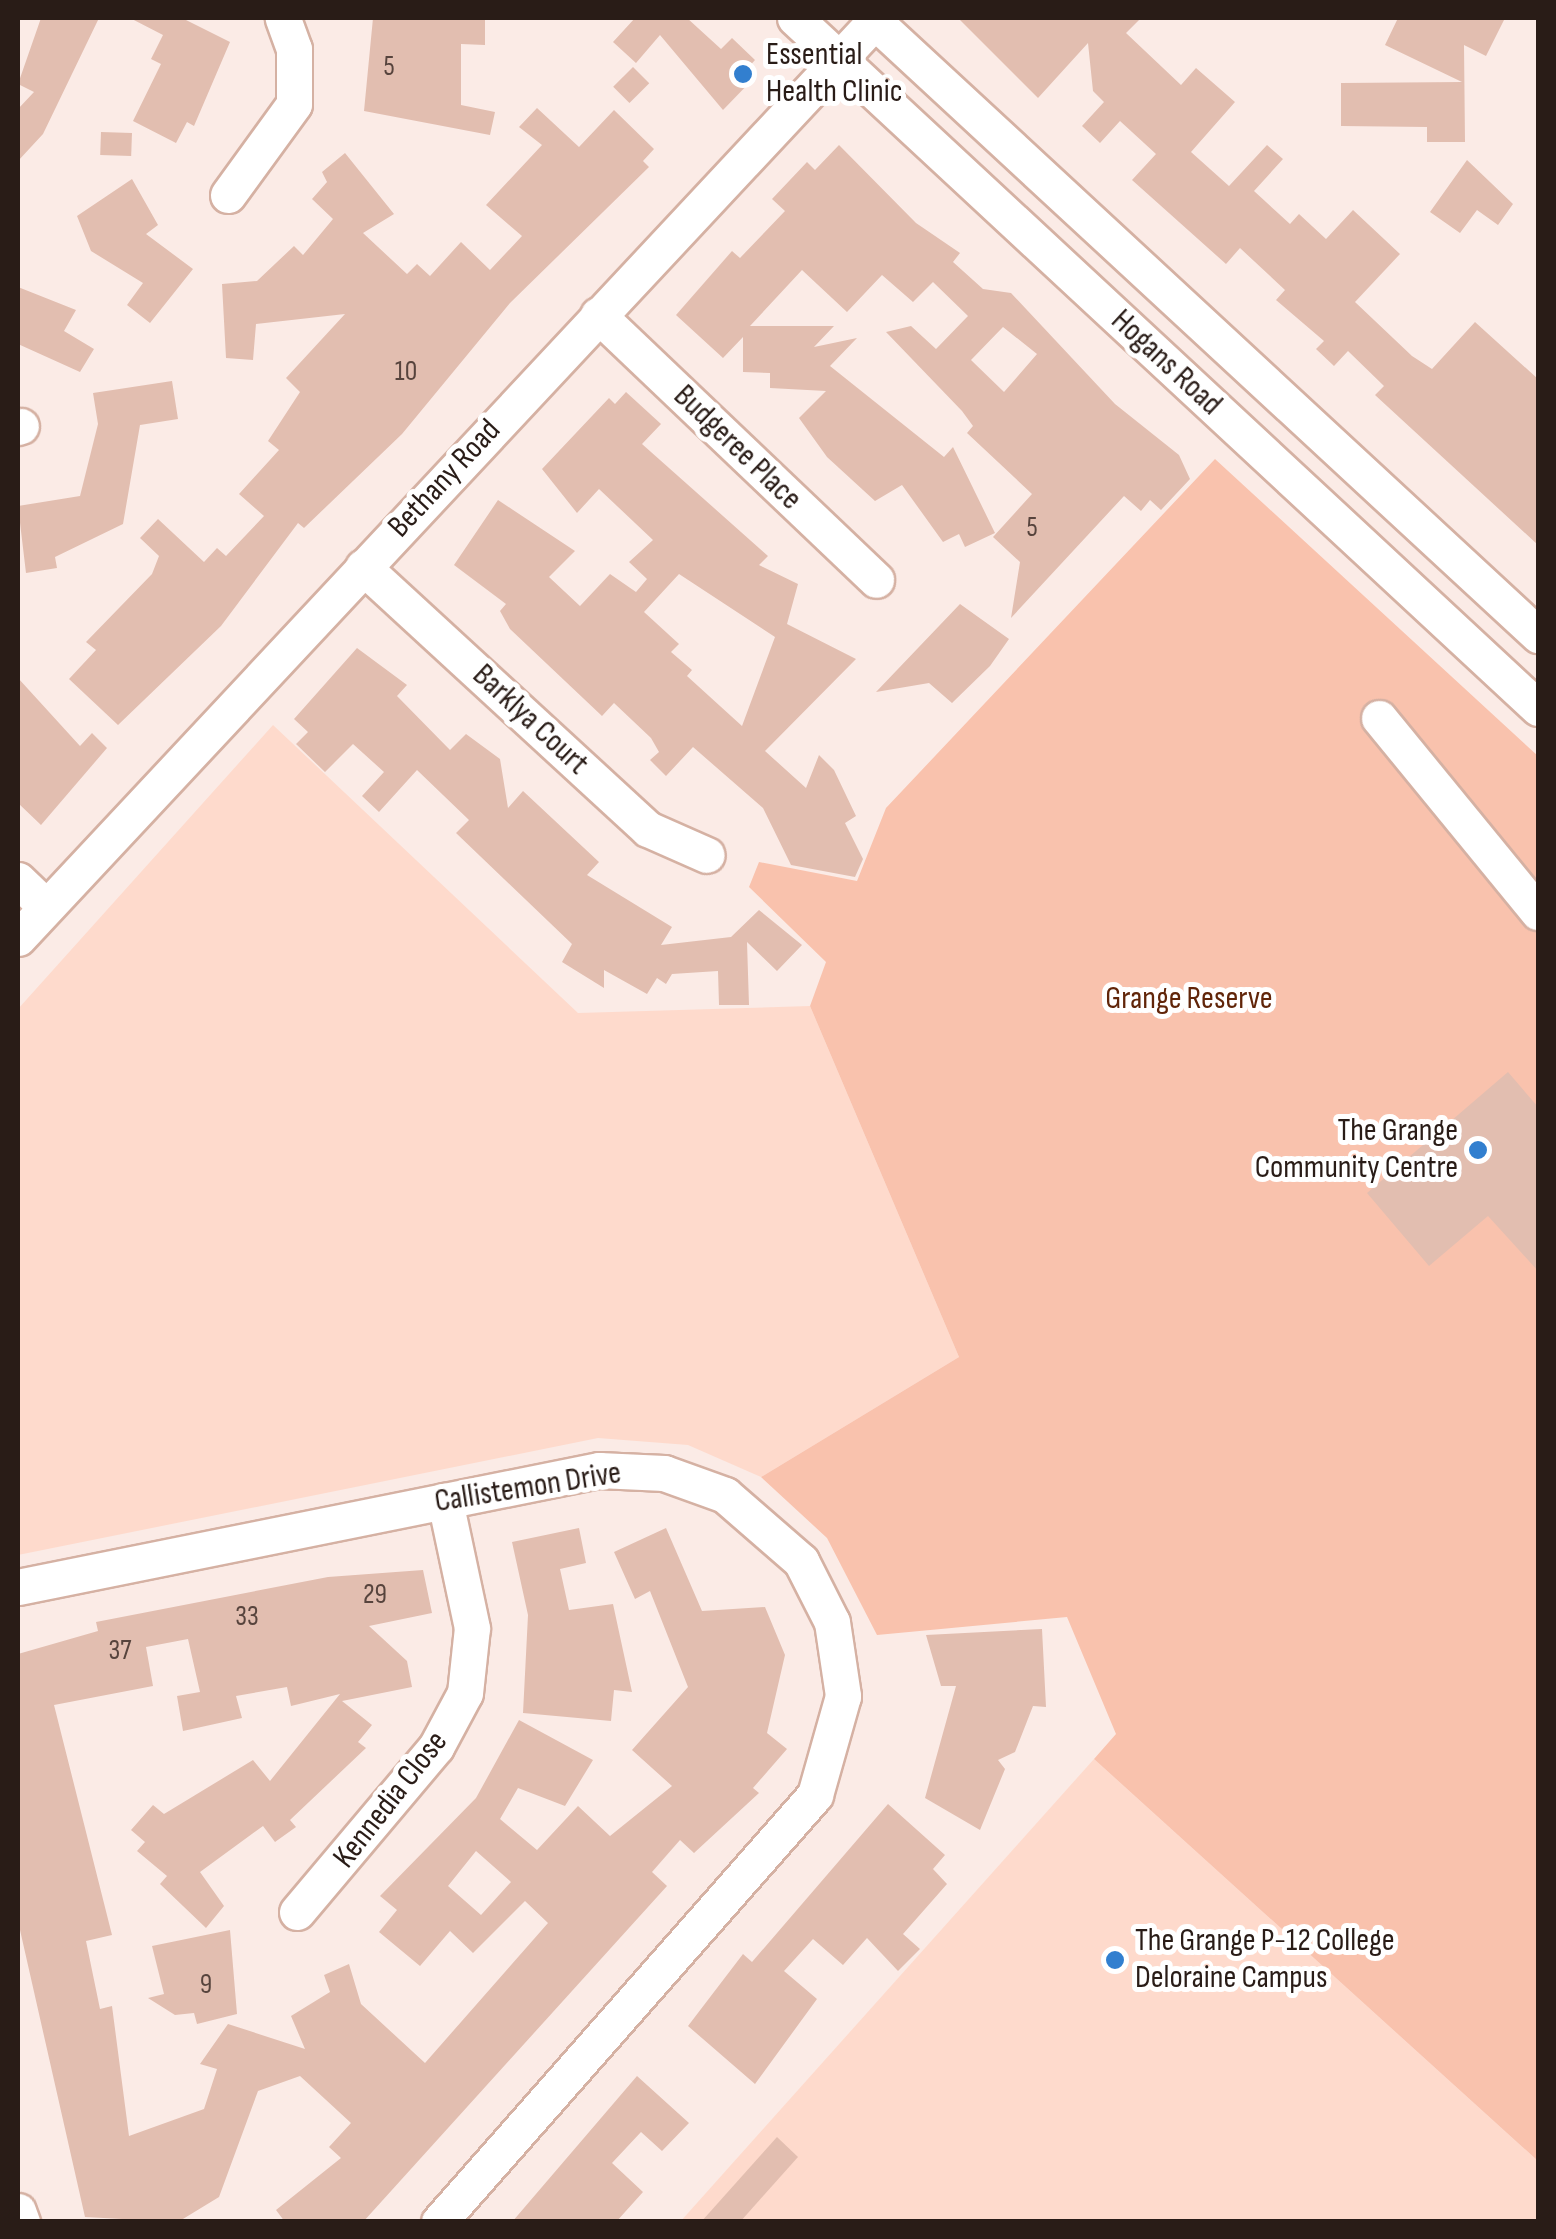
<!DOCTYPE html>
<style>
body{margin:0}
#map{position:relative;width:1556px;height:2239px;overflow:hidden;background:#fbebe6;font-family:"Sofia Sans Condensed",sans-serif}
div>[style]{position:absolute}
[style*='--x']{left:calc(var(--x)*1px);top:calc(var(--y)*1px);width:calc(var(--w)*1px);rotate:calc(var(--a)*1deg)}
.built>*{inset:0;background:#fedacc}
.green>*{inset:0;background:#f9c2ad}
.building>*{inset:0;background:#e2beb0;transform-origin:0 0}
.roads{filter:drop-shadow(2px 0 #d5b1a3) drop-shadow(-2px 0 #d5b1a3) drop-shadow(0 2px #d5b1a3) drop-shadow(0 -2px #d5b1a3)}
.minor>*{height:35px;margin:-17.5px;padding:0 17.5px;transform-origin:17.5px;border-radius:17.5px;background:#fff}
.dots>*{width:28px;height:28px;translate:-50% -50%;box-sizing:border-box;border:5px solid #fff;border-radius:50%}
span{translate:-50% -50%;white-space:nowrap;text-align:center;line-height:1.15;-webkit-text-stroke:10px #fff;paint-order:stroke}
.number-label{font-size:28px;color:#57443d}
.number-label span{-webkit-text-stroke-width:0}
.poi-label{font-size:32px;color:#291c17}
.left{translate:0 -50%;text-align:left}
.right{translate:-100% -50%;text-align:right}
.street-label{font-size:32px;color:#291c17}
.park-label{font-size:32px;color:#612509}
.frame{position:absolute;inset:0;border:20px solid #291c17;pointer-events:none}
</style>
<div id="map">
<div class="built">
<div style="clip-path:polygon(273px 725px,578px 1013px,810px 1006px,959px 1357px,761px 1477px,688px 1445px,598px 1438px,18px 1555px,18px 1009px)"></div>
<div style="clip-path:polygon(1094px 1759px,1538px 2161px,1538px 2221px,680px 2222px)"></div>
</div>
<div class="green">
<div style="clip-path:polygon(1215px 459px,1538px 756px,1538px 2161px,1094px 1759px,1116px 1734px,1067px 1617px,877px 1635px,827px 1538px,761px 1477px,959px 1357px,810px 1006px,826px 962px,749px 887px,759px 862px,857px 881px,886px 808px)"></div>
</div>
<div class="building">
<div style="clip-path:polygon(41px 18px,99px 18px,43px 134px,18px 161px,18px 109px,34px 92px,18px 84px)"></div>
<div style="clip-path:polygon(130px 18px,182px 18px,230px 42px,194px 126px,187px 122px,176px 143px,133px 121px,161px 64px,151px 59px,163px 35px)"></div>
<div style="clip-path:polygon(373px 18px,485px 18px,485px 45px,461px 44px,461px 105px,495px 112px,490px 135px,364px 111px)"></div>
<div style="clip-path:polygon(635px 18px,687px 18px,721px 49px,732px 38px,755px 60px,746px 70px,754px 78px,723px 110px,660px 35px,636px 63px,613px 42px)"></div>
<div style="clip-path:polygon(958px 18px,1141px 18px,1126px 33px,1181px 85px,1196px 68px,1235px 102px,1191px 152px,1229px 186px,1267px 145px,1283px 159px,1254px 191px,1290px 224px,1299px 214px,1326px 239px,1353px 210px,1400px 254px,1355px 302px,1412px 356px,1432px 369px,1475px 322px,1538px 379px,1538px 545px,1375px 395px,1384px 386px,1348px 351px,1334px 366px,1316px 349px,1324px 341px,1276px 300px,1285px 290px,1240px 248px,1226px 264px,1132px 180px,1156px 154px,1120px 121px,1100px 143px,1082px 126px,1104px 102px,1093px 91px,1088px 43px,1038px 98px)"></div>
<div style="clip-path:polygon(1398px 18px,1505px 18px,1486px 56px,1464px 45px,1465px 142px,1427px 142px,1427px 127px,1341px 126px,1341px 83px,1462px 82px,1385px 45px)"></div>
<div style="left:633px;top:67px;width:23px;height:28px;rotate:45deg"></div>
<div style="clip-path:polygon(537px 108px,579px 147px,614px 110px,654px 149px,643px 161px,649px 167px,510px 303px,402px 434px,304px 528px,298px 523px,221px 626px,118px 725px,69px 679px,96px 650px,86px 642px,152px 574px,159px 556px,140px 538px,158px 519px,204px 562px,217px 548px,226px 556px,264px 516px,239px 494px,279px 450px,268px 441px,300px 392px,286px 378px,345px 314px,256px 324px,253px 360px,226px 358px,222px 284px,257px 281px,294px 246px,303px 255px,333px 219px,312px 199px,327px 182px,322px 172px,345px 153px,394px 214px,363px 233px,407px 274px,417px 264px,430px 276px,461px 242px,490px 270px,522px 236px,486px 205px,542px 145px,519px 127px)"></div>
<div style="left:101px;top:132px;width:31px;height:23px;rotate:2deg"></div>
<div style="clip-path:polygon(evenodd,839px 145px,916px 223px,960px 253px,953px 262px,983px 289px,1011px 293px,1115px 404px,1179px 455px,1190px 479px,1161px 510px,1150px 500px,1141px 511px,1124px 496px,1011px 618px,1020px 562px,993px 537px,1032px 494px,967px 433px,973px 426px,962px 411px,886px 332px,911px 326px,936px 349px,968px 316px,933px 282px,913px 302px,882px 275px,847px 312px,802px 270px,750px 326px,834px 326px,814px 347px,857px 338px,830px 366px,944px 457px,953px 447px,995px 533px,965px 547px,959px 534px,943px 542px,902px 485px,875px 501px,827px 457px,799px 418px,826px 391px,770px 388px,770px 373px,743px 372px,743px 337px,723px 358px,676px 315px,732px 251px,740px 258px,785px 211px,772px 199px,807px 162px,815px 170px,839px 145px,1003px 327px,1037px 354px,1004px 392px,971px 360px,1003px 327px)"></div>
<div style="clip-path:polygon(1467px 160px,1513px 204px,1498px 225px,1477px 210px,1460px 233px,1430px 212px)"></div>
<div style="clip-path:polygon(132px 179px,158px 225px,146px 234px,193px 269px,150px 323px,127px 305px,143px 283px,91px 251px,77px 216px)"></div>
<div style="clip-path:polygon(18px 287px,76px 310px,64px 331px,94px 349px,80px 372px,18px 344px)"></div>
<div style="clip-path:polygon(172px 381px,178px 419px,140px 425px,123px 524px,55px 557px,57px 568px,26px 573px,18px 506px,80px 496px,98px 424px,93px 393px)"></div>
<div style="clip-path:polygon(evenodd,626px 392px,661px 424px,642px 444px,768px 556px,759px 565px,798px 584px,787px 624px,856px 659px,765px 751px,806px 788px,819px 755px,834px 770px,856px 816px,845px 823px,863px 859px,855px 877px,791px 865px,763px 808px,693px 747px,666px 776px,650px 760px,659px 752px,651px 738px,614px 703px,602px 716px,510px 629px,500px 611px,506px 604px,454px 565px,498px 500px,575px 551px,549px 577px,580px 606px,610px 574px,636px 592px,647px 579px,629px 562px,653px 540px,599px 489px,577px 513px,542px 469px,609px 398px,615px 404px,626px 392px,679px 574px,775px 637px,742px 726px,687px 676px,692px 670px,671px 652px,679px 644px,644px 612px,679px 574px)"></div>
<div style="clip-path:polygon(960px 604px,1009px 639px,990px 666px,952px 703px,929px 683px,876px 692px)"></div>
<div style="clip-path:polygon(357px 648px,407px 685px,397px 696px,450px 750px,466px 734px,500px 759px,508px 808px,523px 791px,599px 862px,587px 875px,672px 927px,661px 945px,731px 937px,759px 910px,802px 945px,777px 971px,747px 942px,749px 1005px,719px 1005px,718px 971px,672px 974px,666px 984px,657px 978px,647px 994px,604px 970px,604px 988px,562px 962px,572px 944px,456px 833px,469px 820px,417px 770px,379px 812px,362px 796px,384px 772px,353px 744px,325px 772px,296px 744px,308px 732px,294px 719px)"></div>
<div style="clip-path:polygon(18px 678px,80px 746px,92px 733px,107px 748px,41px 825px,18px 803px)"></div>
<div style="clip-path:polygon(1508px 1072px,1538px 1107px,1538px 1271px,1488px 1216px,1429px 1266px,1367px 1193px)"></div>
<div style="clip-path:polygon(579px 1528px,586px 1563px,560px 1569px,569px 1610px,613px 1604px,632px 1692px,614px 1690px,611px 1721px,523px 1713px,528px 1615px,512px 1542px)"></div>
<div style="clip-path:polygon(evenodd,666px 1528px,702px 1611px,765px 1607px,785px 1655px,767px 1733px,787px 1749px,753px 1788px,759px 1793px,694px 1853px,680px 1840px,652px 1872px,667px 1886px,363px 2222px,285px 2222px,276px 2210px,341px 2158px,329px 2147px,351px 2123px,300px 2076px,258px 2091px,219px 2197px,178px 2222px,85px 2217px,20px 1930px,18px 1654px,98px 1631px,96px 1622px,328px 1577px,423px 1570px,432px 1613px,369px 1626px,407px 1661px,412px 1687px,342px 1701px,372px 1725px,358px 1742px,366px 1748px,290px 1820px,296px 1827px,275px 1842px,263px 1826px,200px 1872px,224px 1906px,206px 1928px,160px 1884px,167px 1876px,137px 1851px,145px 1842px,131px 1830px,153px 1805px,164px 1814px,253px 1760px,270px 1781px,340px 1694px,291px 1706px,287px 1687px,236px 1696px,242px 1718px,183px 1731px,177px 1696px,200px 1692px,188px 1639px,146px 1647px,153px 1686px,54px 1705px,112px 1935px,86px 1941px,100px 2009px,112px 2006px,129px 2136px,204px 2109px,217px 2069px,200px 2064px,228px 2024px,305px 2049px,291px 2016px,330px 1992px,324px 1975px,349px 1964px,361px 2004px,425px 2063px,548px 1923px,525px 1901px,473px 1953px,450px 1931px,420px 1966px,379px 1932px,397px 1910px,380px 1896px,476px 1798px,519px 1720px,593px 1760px,565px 1806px,518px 1788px,500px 1819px,537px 1850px,578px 1806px,610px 1836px,672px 1786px,632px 1750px,688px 1687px,650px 1591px,635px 1599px,614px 1552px,666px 1528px,476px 1851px,511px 1882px,481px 1915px,448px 1886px,476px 1851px)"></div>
<div style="clip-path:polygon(1042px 1629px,1046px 1707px,1033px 1706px,1015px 1752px,998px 1760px,1005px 1769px,980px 1830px,925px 1798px,956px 1686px,941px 1686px,926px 1635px)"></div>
<div style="clip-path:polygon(888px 1804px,945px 1855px,933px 1869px,947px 1884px,903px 1934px,920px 1949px,898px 1971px,867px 1938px,843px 1965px,813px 1939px,784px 1971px,817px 1999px,755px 2084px,688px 2026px,743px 1954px,752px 1962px)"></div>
<div style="clip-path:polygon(230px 1930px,237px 2014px,197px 2024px,194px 2013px,175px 2015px,148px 1998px,164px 1994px,152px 1946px)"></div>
<div style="clip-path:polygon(637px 2076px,689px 2123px,662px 2151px,641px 2132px,612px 2163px,643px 2192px,616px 2222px,512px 2222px)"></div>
<div style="clip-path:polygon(777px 2137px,798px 2157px,740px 2222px,701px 2222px)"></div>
</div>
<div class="roads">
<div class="minor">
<div style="--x:795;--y:18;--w:1014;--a:42.88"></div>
<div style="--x:871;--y:18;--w:909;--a:42.77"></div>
<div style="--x:228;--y:195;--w:112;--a:-54"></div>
<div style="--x:294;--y:104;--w:55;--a:-90"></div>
<div style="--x:294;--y:49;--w:33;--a:-110"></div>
<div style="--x:598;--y:315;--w:384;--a:43.6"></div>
<div style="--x:18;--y:427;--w:3;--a:-18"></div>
<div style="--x:363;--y:567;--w:387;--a:42.6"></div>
<div style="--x:648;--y:829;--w:64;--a:23.8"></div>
<div style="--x:1379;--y:718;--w:251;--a:50.7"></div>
<div style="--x:18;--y:880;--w:37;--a:44"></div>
<div style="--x:18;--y:938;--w:1255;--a:-46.94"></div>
<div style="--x:18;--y:1587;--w:593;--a:-11.39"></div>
<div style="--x:599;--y:1470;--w:65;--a:2.6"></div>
<div style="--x:664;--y:1473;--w:65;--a:19.8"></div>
<div style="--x:725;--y:1495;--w:101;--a:41"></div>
<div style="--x:801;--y:1561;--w:68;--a:63.1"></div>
<div style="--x:832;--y:1622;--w:75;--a:81.5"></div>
<div style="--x:843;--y:1696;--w:103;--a:105.8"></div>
<div style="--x:815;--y:1795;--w:569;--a:131.37"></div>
<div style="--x:297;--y:1912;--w:216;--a:-49.9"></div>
<div style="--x:436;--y:1747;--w:61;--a:-61.8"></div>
<div style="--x:465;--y:1693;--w:65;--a:-83.9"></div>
<div style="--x:472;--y:1628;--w:130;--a:-102"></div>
<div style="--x:18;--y:2211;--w:12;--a:70"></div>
</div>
</div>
<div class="dots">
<div style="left:743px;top:74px;background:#327fcf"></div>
<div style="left:1478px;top:1150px;background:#327fcf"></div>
<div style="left:1115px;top:1960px;background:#327fcf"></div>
</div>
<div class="number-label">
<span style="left:389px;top:67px">5</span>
<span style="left:406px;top:372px">10</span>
<span style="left:1032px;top:528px">5</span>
<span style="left:375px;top:1595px">29</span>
<span style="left:247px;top:1617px">33</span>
<span style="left:120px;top:1651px">37</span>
<span style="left:206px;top:1985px">9</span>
</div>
<div class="poi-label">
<span class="left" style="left:766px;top:74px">Essential<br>Health Clinic</span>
<span class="right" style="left:1458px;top:1150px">The Grange<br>Community Centre</span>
<span class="left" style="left:1135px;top:1960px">The Grange P-12 College<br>Deloraine Campus</span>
</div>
<div class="street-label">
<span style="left:1166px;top:363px;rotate:43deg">Hogans Road</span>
<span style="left:737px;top:448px;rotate:44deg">Budgeree Place</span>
<span style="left:445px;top:479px;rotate:-47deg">Bethany Road</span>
<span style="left:530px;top:720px;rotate:43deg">Barklya Court</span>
<span style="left:528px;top:1488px;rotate:-9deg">Callistemon Drive</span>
<span style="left:391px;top:1800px;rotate:-52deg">Kennedia Close</span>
</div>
<div class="park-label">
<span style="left:1189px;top:999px">Grange Reserve</span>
</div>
<div class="frame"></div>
</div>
